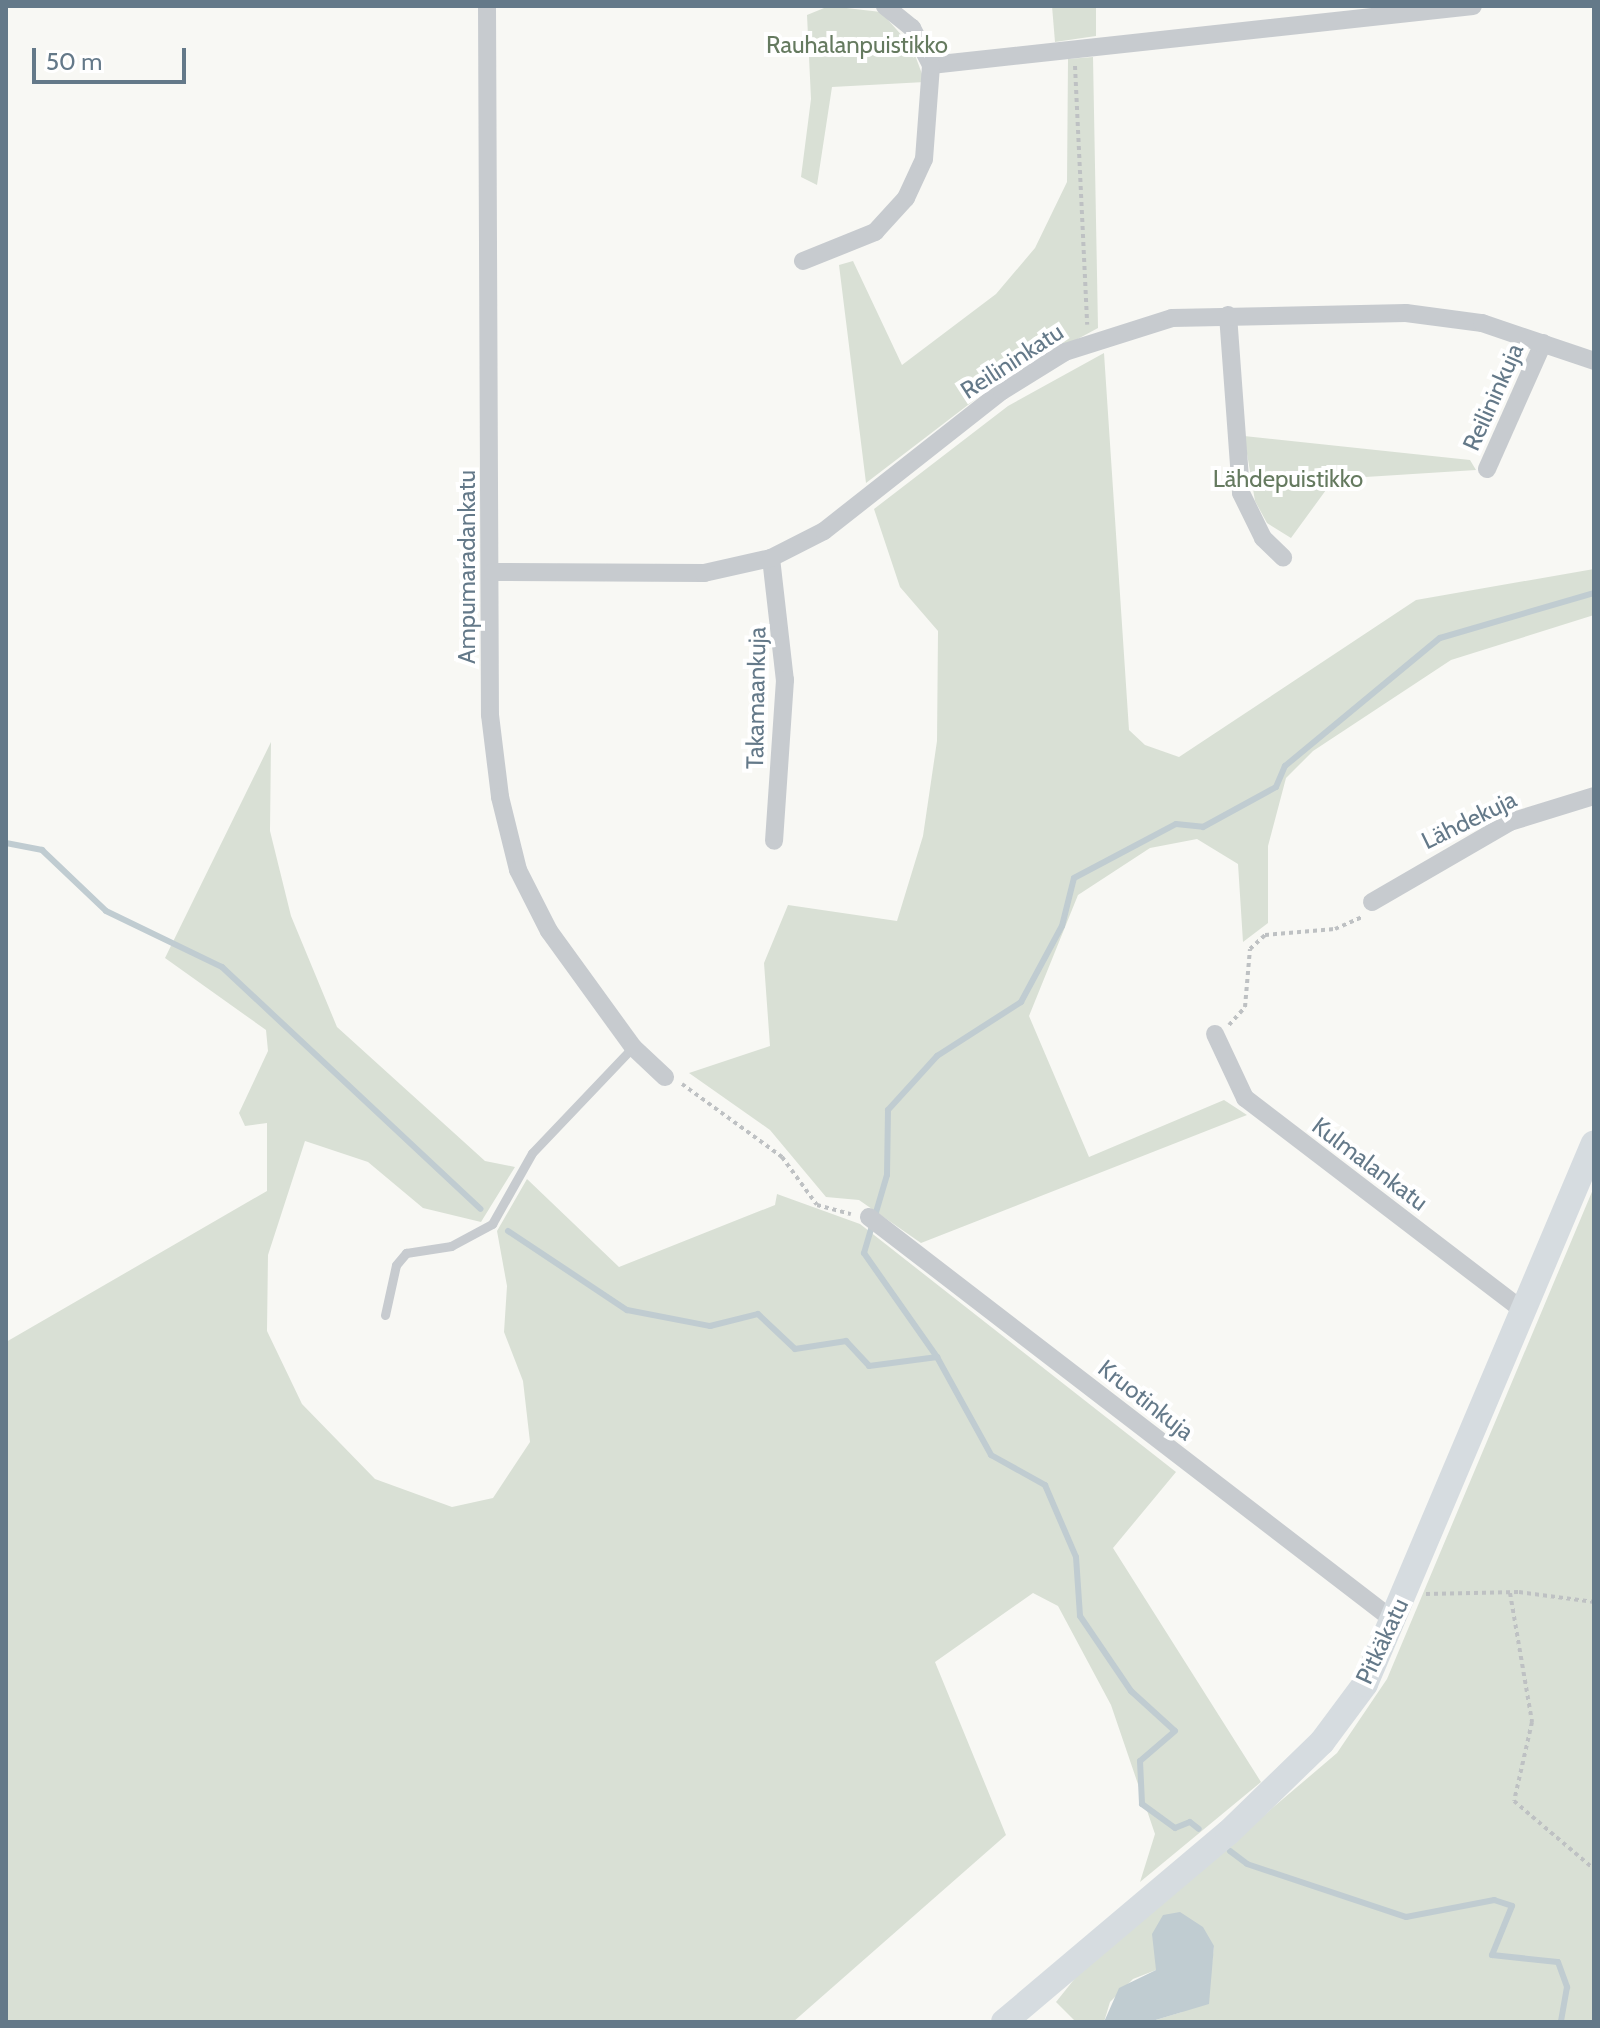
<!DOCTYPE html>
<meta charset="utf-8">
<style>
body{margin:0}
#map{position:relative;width:1600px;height:2028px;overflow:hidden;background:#f8f8f4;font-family:Cabin,sans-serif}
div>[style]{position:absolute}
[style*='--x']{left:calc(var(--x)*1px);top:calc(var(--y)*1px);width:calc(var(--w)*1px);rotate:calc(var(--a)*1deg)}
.green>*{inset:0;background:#d9e0d5}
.water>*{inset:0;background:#c0ccd1}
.stream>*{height:6px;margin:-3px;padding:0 3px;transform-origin:3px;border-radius:3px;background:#c0ccd1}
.path>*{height:4px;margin-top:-2px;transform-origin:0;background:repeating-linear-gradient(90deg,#bec1c3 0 4px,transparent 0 8px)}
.lane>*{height:9px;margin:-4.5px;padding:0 4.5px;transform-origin:4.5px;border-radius:4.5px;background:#c7cbcf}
.street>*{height:18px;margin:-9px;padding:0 9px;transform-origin:9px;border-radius:9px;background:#c7cbcf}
.secondary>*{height:26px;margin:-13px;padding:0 13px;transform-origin:13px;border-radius:13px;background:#d6dce0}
span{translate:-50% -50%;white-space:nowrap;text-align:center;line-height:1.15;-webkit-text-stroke:8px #fff;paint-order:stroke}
.park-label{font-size:24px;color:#657a5f}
.street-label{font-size:24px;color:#647989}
.frame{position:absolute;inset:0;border:8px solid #647989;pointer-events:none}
.scale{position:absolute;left:32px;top:48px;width:154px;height:36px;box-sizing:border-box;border:4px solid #647989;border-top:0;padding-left:10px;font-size:24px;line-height:28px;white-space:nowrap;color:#647989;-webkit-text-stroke:6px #fff;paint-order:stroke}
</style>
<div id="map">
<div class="green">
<div style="clip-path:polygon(829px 6px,881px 12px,912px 47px,925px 82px,832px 87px,817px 185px,801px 177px,811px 99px,807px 15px)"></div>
<div style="clip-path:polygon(1052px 6px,1096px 6px,1096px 36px,1055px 42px)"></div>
<div style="clip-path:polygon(1093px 57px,1098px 328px,998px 382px,866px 483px,839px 265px,853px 261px,902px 365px,996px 294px,1035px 248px,1067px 182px,1068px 59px)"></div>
<div style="clip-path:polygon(1104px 353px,1129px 730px,1145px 745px,1179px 757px,1416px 600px,1594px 569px,1594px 615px,1451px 660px,1313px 751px,1286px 778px,1268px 846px,1268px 923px,1243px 942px,1238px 864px,1197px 839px,1150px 848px,1078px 895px,1029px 1016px,1089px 1157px,1224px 1100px,1247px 1115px,921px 1243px,859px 1200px,826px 1197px,770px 1130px,689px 1073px,770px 1046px,764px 963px,788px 905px,897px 921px,923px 836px,937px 741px,938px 631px,900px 587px,874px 509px,1008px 406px)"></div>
<div style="clip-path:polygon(1244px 436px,1470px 460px,1476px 470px,1334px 479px,1291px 538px,1267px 523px,1255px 501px)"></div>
<div style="clip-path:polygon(271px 742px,270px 831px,291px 916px,337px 1027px,485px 1161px,515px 1167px,481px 1222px,423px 1208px,368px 1162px,305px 1141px,268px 1255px,267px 1331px,302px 1404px,375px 1479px,452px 1507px,493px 1498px,530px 1442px,523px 1381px,504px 1332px,507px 1286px,497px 1231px,527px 1179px,619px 1267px,775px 1205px,777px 1194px,860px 1224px,1176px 1472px,1113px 1548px,1261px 1782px,1140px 1882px,1155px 1834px,1111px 1705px,1058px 1606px,1033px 1593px,935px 1662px,1006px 1835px,793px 2022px,6px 2022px,6px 1342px,267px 1191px,267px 1123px,245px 1126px,239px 1113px,268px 1051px,266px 1030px,165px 958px)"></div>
<div style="clip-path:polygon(1594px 1187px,1594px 2022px,1149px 2022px,1182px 2012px,1212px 1963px,1214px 1946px,1159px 1952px,1156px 1970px,1133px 1979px,1110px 2002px,1104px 2022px,1076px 2022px,1056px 2002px,1080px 1972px,1337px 1753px,1387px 1679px)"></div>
</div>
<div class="water">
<div style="clip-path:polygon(1180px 1912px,1203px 1927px,1214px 1946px,1209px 2004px,1149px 2022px,1104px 2022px,1119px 1988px,1156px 1970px,1152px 1934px,1163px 1915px)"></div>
</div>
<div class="stream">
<div style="--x:6;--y:843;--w:37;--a:11"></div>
<div style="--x:42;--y:850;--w:88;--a:43.6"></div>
<div style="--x:106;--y:911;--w:129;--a:25.8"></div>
<div style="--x:222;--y:967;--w:354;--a:43.1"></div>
<div style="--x:508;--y:1231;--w:143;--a:33.6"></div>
<div style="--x:627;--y:1310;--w:85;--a:10.9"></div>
<div style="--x:710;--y:1326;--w:49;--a:-14"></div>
<div style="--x:758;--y:1314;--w:51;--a:43.4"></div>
<div style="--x:795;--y:1349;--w:52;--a:-8.9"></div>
<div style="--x:846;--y:1341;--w:34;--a:47"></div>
<div style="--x:869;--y:1366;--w:69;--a:-7.5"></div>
<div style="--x:937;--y:1357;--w:112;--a:61.1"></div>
<div style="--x:991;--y:1455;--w:62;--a:29.1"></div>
<div style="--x:1045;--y:1485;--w:78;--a:66.7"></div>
<div style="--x:1076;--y:1557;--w:59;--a:86.1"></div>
<div style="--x:1080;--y:1616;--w:91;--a:55.8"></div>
<div style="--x:1131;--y:1691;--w:59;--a:42.3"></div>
<div style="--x:1175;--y:1731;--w:46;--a:139.4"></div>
<div style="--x:1140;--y:1761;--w:43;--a:87.3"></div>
<div style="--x:1142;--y:1804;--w:41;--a:36"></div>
<div style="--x:1175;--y:1828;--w:16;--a:-22"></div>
<div style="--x:1190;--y:1822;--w:11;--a:38"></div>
<div style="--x:937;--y:1357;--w:127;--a:-125.1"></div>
<div style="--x:864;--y:1253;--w:81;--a:-73.6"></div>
<div style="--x:887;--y:1175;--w:65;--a:-89.1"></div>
<div style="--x:888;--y:1110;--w:73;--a:-47.8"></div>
<div style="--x:937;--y:1056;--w:100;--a:-32.7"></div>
<div style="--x:1021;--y:1002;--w:86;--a:-61.7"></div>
<div style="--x:1062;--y:926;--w:49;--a:-76"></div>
<div style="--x:1074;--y:878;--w:115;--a:-27.9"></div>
<div style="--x:1176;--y:824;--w:27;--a:6"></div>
<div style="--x:1203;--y:827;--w:83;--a:-28.7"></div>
<div style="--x:1276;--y:787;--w:23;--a:-67"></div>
<div style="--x:1285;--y:766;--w:201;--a:-39.6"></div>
<div style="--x:1440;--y:638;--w:160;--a:-16.3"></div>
<div style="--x:1230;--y:1851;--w:21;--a:37"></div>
<div style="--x:1247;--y:1864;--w:168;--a:18.4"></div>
<div style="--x:1406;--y:1917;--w:90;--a:-10.9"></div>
<div style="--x:1494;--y:1900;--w:19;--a:18"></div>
<div style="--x:1512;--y:1906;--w:53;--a:112.2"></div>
<div style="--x:1492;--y:1955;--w:66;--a:6.1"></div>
<div style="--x:1558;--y:1962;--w:27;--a:70"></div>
<div style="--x:1567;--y:1987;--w:36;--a:100"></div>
</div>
<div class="path">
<div style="--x:1075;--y:66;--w:259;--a:87.3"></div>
<div style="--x:1229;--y:1025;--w:24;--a:-48"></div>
<div style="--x:1245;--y:1007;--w:58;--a:-85.1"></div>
<div style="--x:1250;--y:949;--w:21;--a:-43"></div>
<div style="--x:1265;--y:935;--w:70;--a:-4.9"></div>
<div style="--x:1335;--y:929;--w:30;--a:-24"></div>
<div style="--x:682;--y:1084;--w:124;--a:36.1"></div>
<div style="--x:782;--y:1157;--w:59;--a:53.9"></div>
<div style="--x:817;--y:1205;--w:35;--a:15"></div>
<div style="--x:1510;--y:1593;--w:131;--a:80.3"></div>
<div style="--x:1532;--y:1722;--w:81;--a:102.8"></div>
<div style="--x:1514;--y:1801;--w:105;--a:40.4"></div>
<div style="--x:1426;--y:1594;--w:93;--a:-1.2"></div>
<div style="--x:1519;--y:1592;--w:76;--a:7.6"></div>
</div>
<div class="lane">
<div style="--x:385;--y:1315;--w:51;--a:-77.6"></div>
<div style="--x:396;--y:1265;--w:16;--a:-50"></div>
<div style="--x:406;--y:1253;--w:46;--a:-8.8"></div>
<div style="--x:451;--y:1246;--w:47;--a:-28.2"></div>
<div style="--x:492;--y:1224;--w:81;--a:-60.6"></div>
<div style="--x:532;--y:1153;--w:146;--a:-46.4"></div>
</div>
<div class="street">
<div style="--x:487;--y:6;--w:709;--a:89.76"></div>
<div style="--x:490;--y:715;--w:83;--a:83"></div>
<div style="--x:500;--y:797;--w:75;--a:76.1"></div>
<div style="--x:518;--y:870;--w:68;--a:63.1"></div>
<div style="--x:549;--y:931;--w:143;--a:54.1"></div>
<div style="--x:633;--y:1047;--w:44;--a:43.2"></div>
<div style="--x:931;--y:65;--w:545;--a:-6.21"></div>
<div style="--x:803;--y:261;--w:78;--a:-21.9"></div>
<div style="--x:875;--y:232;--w:46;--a:-47.6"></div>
<div style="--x:906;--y:198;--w:43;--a:-65.2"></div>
<div style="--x:924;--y:159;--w:94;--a:-85.7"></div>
<div style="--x:931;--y:65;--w:42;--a:-117.2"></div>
<div style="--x:912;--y:28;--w:35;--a:-141"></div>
<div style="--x:1228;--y:315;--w:178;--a:85.8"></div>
<div style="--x:1241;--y:493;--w:50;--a:63.9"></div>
<div style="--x:1263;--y:538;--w:28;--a:44"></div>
<div style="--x:1487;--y:469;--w:138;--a:-66"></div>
<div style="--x:771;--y:558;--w:123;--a:83.5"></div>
<div style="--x:785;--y:680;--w:161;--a:93.9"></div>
<div style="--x:493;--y:572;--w:211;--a:0.3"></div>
<div style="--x:704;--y:573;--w:69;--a:-12.6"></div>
<div style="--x:771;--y:558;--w:59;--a:-27"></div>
<div style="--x:824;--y:531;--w:226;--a:-38.2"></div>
<div style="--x:1002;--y:391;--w:74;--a:-31.8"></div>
<div style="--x:1065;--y:352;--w:112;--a:-17.6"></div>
<div style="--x:1172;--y:318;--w:234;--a:-1.2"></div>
<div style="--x:1406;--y:313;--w:77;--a:7.5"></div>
<div style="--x:1482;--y:323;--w:118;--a:18.7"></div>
<div style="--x:1372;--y:902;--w:160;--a:-30.1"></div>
<div style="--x:1510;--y:822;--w:88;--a:-17.2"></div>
<div style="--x:1215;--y:1034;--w:71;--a:64.9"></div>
<div style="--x:1245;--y:1098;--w:349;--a:37.4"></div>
<div style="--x:869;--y:1217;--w:661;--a:37.56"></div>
</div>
<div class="secondary">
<div style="--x:1004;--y:2022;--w:293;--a:-40.2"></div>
<div style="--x:1228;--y:1833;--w:131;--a:-44.1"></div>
<div style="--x:1322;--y:1742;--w:72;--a:-53.4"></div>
<div style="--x:1365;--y:1684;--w:587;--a:-67.06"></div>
</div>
<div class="park-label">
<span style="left:857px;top:45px">Rauhalanpuistikko</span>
<span style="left:1288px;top:479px">Lähdepuistikko</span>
</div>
<div class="street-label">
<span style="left:1012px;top:361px;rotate:-33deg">Reilininkatu</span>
<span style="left:1493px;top:397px;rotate:-66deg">Reilininkuja</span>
<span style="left:467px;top:567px;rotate:-90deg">Ampumaradankatu</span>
<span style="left:756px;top:698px;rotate:-89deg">Takamaankuja</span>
<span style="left:1469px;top:820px;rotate:-26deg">Lähdekuja</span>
<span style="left:1370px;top:1164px;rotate:37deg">Kulmalankatu</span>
<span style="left:1146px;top:1400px;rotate:38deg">Kruotinkuja</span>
<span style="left:1382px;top:1641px;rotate:-65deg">Pitkäkatu</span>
</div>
<div class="frame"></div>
<div class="scale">50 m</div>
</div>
